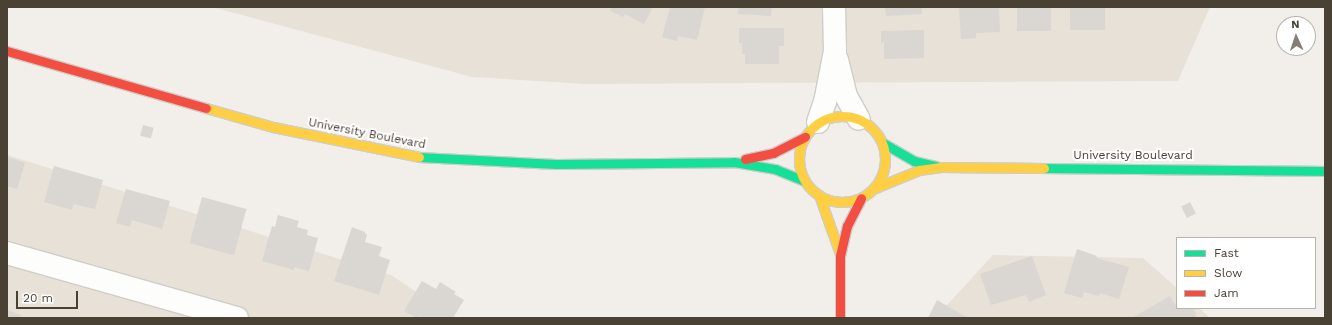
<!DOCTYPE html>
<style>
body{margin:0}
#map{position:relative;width:1332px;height:325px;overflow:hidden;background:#f2efea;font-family:"Work Sans",sans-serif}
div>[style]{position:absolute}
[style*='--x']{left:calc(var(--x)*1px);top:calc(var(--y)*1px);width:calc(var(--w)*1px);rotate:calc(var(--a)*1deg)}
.residential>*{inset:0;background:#e7e1d7}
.building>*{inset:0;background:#dad6d1;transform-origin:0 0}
.roads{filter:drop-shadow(1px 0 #d0cdc8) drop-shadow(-1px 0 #d0cdc8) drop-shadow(0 1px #d0cdc8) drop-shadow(0 -1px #d0cdc8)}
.street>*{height:22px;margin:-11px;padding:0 11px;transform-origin:11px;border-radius:11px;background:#fdfdfc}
.fast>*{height:9px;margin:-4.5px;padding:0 4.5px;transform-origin:4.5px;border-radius:4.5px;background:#16e098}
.slow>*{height:9px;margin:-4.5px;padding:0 4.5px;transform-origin:4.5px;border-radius:4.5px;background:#ffcf43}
.slow>.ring{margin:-4.5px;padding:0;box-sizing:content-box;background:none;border:9px solid #ffcf43;border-radius:50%}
.jam>*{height:9px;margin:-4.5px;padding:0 4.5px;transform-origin:4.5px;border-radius:4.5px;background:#f24e42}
span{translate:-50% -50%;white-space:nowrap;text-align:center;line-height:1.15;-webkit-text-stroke:4px #fff;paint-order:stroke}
.street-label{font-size:12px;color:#4a4135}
.frame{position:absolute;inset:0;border:8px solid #4a4135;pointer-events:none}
.legend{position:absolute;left:1176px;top:237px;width:140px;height:72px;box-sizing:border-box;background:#fff;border:1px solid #b7b3ae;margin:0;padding:5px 7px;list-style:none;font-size:12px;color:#4a4135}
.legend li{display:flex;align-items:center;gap:8px;height:20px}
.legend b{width:20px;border:1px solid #b7b3ae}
.north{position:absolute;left:1276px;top:16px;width:40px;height:40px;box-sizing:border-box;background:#fff;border:1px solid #b7b3ae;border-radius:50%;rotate:357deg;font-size:11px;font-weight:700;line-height:16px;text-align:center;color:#4a4135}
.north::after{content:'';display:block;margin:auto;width:14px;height:18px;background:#857e74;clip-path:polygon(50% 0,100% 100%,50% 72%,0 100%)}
.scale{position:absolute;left:16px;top:291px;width:62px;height:18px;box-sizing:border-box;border:2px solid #4a4135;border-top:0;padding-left:5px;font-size:12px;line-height:14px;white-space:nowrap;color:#4a4135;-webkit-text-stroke:3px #fff;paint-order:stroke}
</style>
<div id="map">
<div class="residential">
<div style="clip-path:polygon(212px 7px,1210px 7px,1178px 81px,585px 84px,472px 77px)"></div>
<div style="clip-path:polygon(7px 155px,391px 275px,455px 318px,7px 318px)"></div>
<div style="clip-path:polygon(993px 255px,1143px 258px,1177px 288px,1177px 308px,1199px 308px,1210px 318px,935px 318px)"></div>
</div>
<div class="building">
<div style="clip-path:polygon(612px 7px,653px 7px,644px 24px,625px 14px,623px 17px,610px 11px)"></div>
<div style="clip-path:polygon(670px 7px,705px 7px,697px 40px,678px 36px,677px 41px,662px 37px)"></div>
<div style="clip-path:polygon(739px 7px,772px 7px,771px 16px,738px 14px)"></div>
<div style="clip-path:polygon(885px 7px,922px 7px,922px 14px,886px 16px)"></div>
<div style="clip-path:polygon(959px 7px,999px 7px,1000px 32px,976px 33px,976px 38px,961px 39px)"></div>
<div style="left:1017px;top:7px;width:34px;height:24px"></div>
<div style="left:1070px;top:7px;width:35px;height:23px"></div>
<div style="clip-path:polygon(739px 28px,784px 28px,784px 46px,779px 46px,779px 64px,745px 64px,745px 54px,742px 54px,742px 43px,739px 43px)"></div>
<div style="clip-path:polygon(924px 30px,924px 58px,884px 59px,884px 42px,881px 43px,881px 31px)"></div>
<div style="left:143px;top:125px;width:11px;height:11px;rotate:15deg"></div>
<div style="clip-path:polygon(7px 157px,25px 163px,17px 189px,7px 186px)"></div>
<div style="clip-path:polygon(54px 166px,103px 180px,95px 209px,73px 204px,72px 210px,44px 202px)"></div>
<div style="clip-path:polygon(126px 189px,170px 201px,162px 229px,132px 220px,130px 227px,116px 223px)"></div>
<div style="left:202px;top:197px;width:46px;height:48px;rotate:15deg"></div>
<div style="left:1190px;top:202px;width:13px;height:10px;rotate:63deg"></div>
<div style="clip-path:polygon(278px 215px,299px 221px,297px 227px,308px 230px,307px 235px,318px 238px,309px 271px,294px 267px,294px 270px,262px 261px,272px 226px,275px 227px)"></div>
<div style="clip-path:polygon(352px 227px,365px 232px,365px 234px,367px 234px,365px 242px,382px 247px,379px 256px,390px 260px,379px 295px,334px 281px)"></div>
<div style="clip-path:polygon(1077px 249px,1097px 256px,1096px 258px,1129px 267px,1119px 299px,1100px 293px,1099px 296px,1084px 292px,1082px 298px,1064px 293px)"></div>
<div style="clip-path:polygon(1032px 256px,1046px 295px,1029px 302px,1026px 295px,991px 305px,980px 274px)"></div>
<div style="clip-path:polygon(422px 281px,436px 289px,440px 282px,456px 292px,454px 294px,464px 300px,453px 318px,424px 318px,420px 316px,417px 318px,404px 311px)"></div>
<div style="clip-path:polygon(1170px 296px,1178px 309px,1193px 308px,1196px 314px,1195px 317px,1132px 318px)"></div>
<div style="clip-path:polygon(937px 300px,968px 318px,928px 318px)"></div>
<div style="clip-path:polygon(7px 310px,21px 315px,20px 318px,7px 318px)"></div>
</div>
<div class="roads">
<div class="street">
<div style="--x:837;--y:60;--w:37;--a:76"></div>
<div style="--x:846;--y:96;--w:26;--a:61"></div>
<div style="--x:818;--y:122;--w:21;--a:-71"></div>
<div style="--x:825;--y:102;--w:52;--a:-78.9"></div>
<div style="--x:835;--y:51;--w:44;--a:-91.3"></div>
<div style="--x:7;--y:253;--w:239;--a:15.8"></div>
</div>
<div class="fast">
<div style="--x:883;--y:143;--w:36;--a:30"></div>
<div style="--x:914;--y:161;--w:23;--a:13"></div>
<div style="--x:419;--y:157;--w:137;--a:2.9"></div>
<div style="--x:556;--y:164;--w:178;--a:-0.6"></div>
<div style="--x:734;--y:162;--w:42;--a:9.7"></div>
<div style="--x:775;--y:169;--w:32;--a:22"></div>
<div style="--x:1044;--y:168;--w:281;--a:0.6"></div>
</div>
<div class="slow">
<div style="--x:206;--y:108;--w:70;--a:15.8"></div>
<div style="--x:273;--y:127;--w:149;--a:11.6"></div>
<div class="ring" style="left:799px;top:116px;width:77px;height:77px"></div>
<div style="--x:875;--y:188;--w:48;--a:-22.2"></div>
<div style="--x:919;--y:170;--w:22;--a:-8"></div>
<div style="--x:941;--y:167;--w:103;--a:0.6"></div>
<div style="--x:819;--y:195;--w:63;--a:70.4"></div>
</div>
<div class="jam">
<div style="--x:7;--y:51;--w:207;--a:16"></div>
<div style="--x:745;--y:159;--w:29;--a:-12"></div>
<div style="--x:773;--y:153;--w:36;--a:-27"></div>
<div style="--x:840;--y:318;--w:62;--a:-90"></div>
<div style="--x:840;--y:256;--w:31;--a:-77"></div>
<div style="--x:847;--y:226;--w:31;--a:-63"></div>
</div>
</div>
<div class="street-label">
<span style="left:367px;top:134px;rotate:11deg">University Boulevard</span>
<span style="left:1133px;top:156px">University Boulevard</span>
</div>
<div class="frame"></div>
<ul class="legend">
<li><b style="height:5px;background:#16e098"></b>Fast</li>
<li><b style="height:5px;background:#ffcf43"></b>Slow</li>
<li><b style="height:5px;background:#f24e42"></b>Jam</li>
</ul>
<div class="north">N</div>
<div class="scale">20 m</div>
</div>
